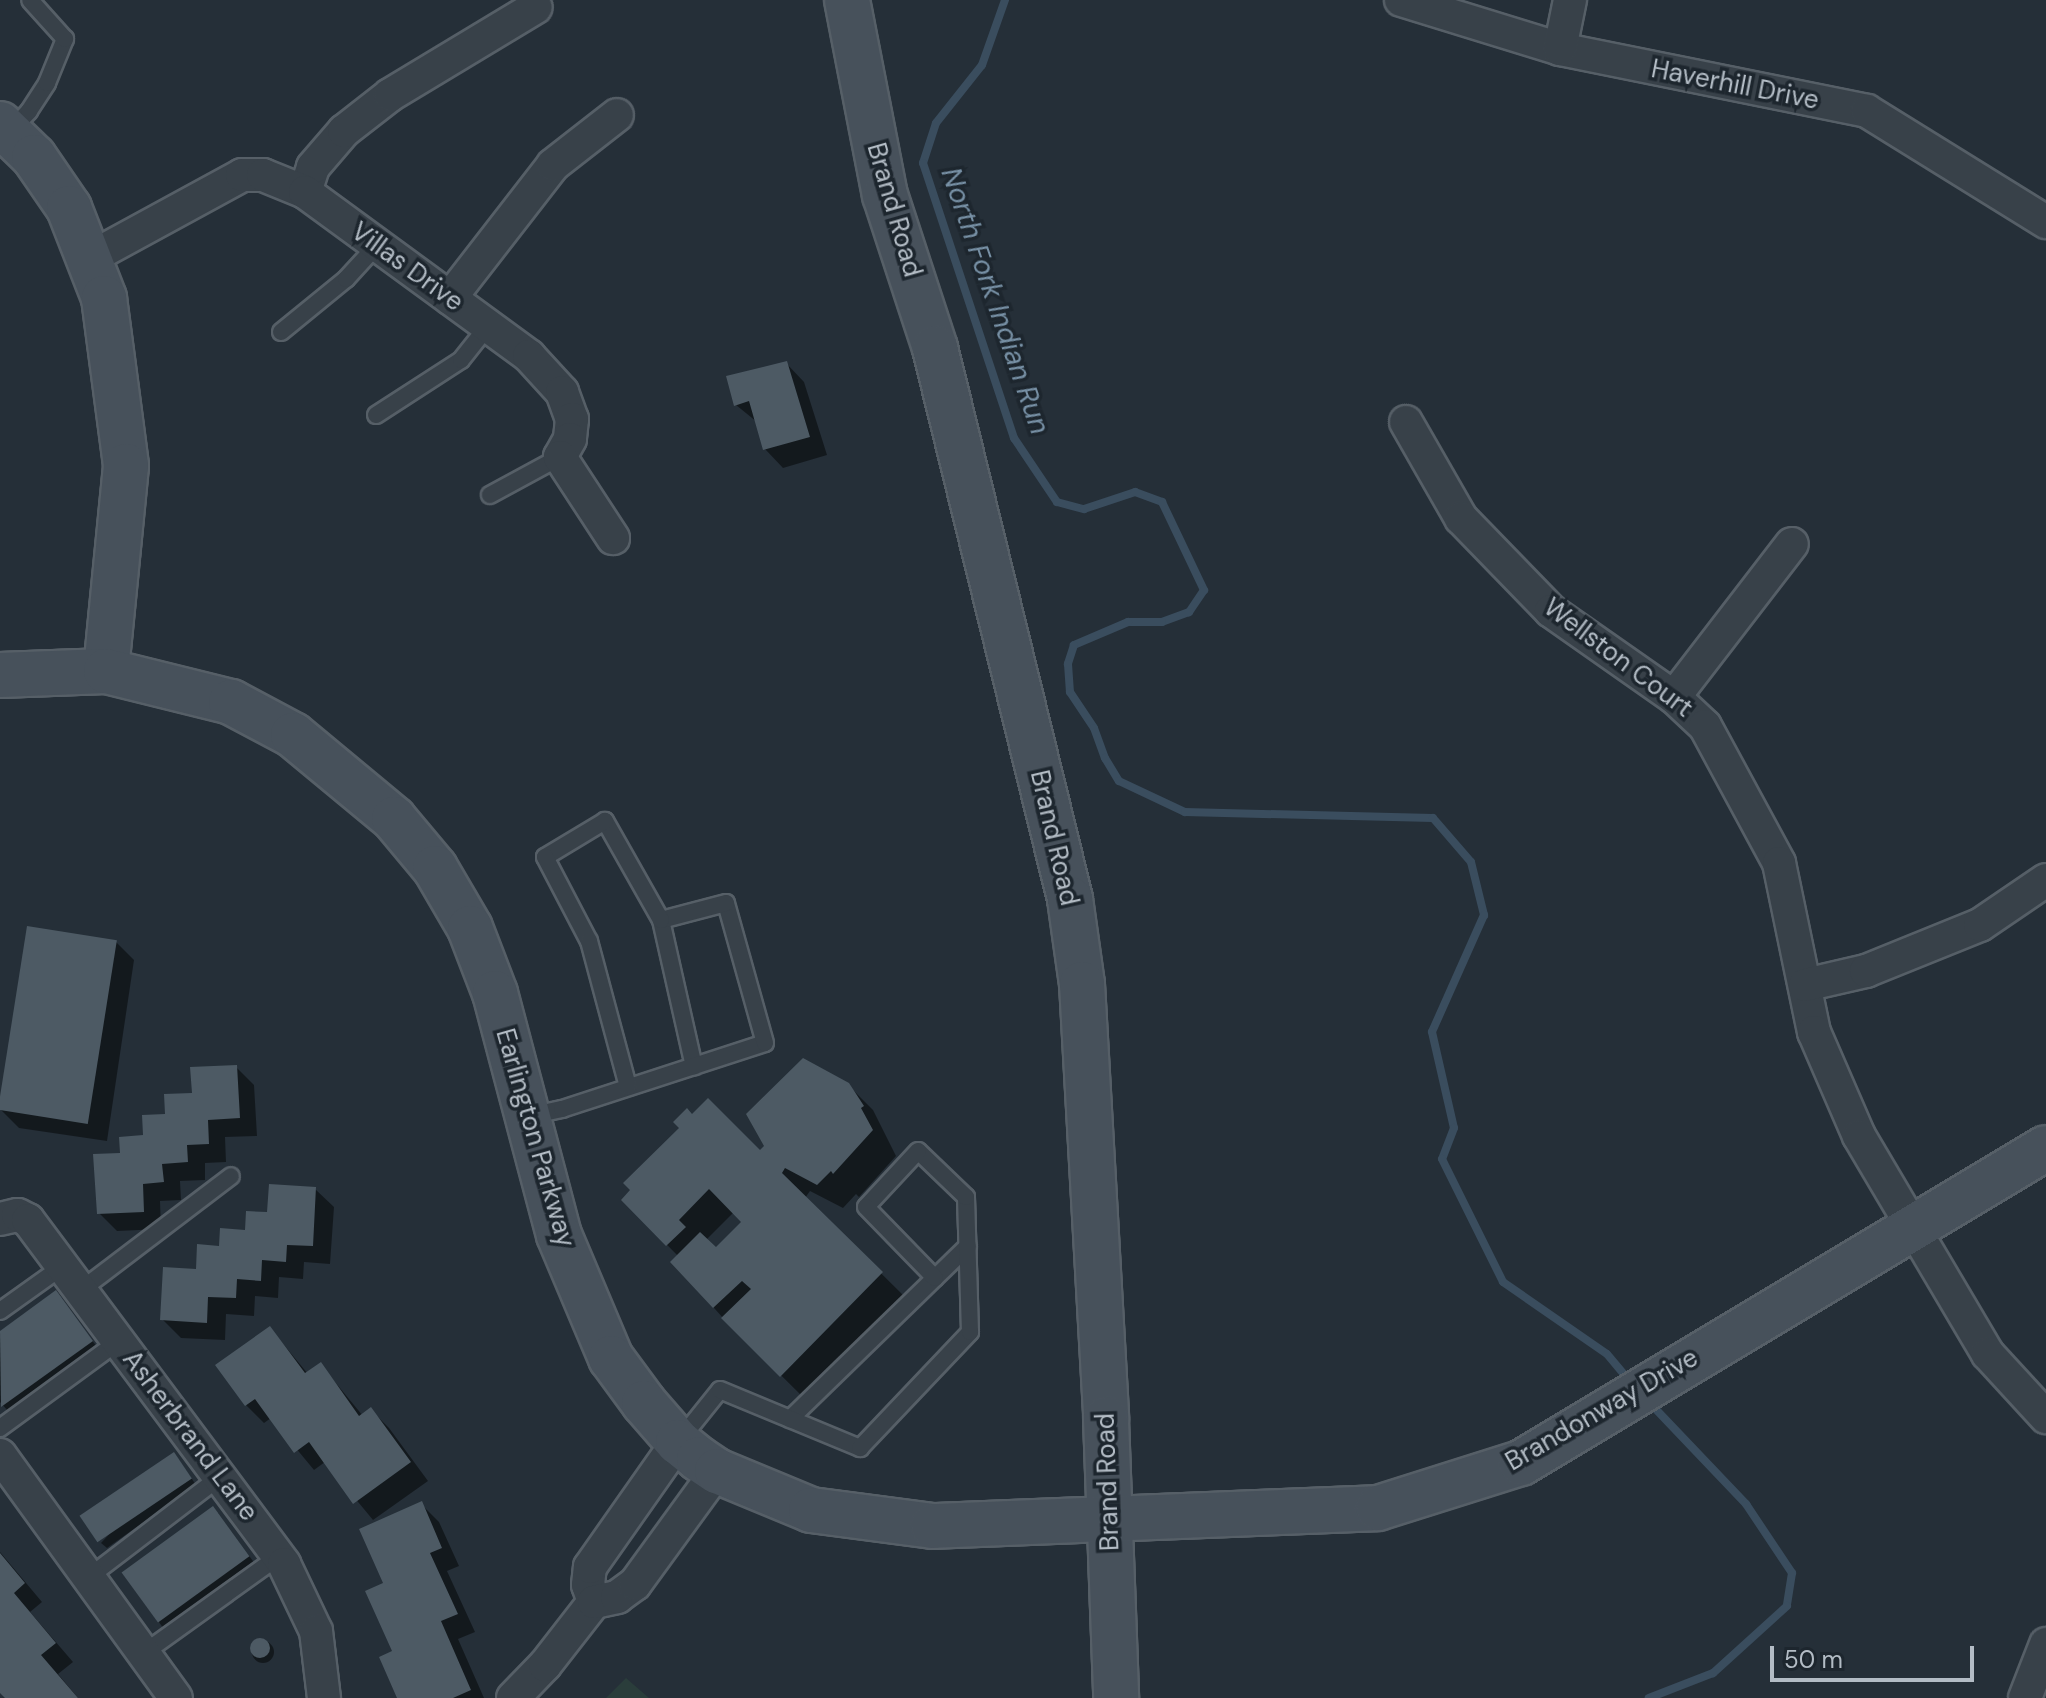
<!DOCTYPE html>
<style>
body{margin:0}
#map{position:relative;width:2046px;height:1698px;overflow:hidden;background:#252f38;font-family:"DM Sans",sans-serif}
div>[style]{position:absolute}
[style*='--x']{left:calc(var(--x)*1px);top:calc(var(--y)*1px);width:calc(var(--w)*1px);rotate:calc(var(--a)*1deg)}
.green>*{inset:0;background:#2a3d3b}
.shadow>*{inset:0;background:#0007;transform-origin:0 0}
.round{border-radius:50%}
.stream>*{height:8px;margin:-4px;padding:0 4px;transform-origin:4px;border-radius:4px;background:#3a4d5e}
.building>*{inset:0;background:#4d5a64;transform-origin:0 0}
.roads{filter:drop-shadow(2px 0 #565f67) drop-shadow(-2px 0 #565f67) drop-shadow(0 2px #565f67) drop-shadow(0 -2px #565f67)}
.lane>*{height:16px;margin:-8px;padding:0 8px;transform-origin:8px;border-radius:8px;background:#384149}
.street>*{height:32px;margin:-16px;padding:0 16px;transform-origin:16px;border-radius:16px;background:#384149}
.secondary>*{height:44px;margin:-22px;padding:0 22px;transform-origin:22px;border-radius:22px;background:#47515b}
span{translate:-50% -50%;white-space:nowrap;text-align:center;line-height:1.15;-webkit-text-stroke:7px #1d262e;paint-order:stroke}
.street-label{font-size:26px;color:#b3bcc5}
.water-label{font-size:28px;color:#7790a5;font-style:italic}
.scale{position:absolute;left:1770px;top:1646px;width:204px;height:36px;box-sizing:border-box;border:4px solid #b3bcc5;border-top:0;padding-left:10px;font-size:24px;line-height:28px;white-space:nowrap;color:#b3bcc5;-webkit-text-stroke:6px #1d262e;paint-order:stroke}
</style>
<div id="map">
<div class="green">
<div style="clip-path:polygon(626px 1678px,649px 1698px,606px 1698px)"></div>
</div>
<div class="shadow">
<div style="clip-path:polygon(786px 363px,804px 382px,827px 455px,783px 468px,765px 449px,757px 422px,736px 405px)"></div>
<div style="clip-path:polygon(116px 942px,134px 960px,107px 1141px,19px 1128px,0 1109px)"></div>
<div style="clip-path:polygon(236px 1067px,254px 1085px,257px 1136px,225px 1137px,226px 1162px,205px 1163px,205px 1180px,180px 1181px,181px 1200px,160px 1201px,161px 1229px,117px 1231px,99px 1213px,122px 1155px,194px 1095px)"></div>
<div style="clip-path:polygon(evenodd,848px 1085px,873px 1110px,896px 1156px,859px 1197px,856px 1194px,843px 1208px,810px 1191px,805px 1198px,906px 1298px,806px 1400px,723px 1318px,673px 1262px,678px 1256px,623px 1200px,633px 1190px,760px 1153px,848px 1085px,734px 1212px,743px 1222px,716px 1250px,706px 1240px,734px 1212px)"></div>
<div style="clip-path:polygon(315px 1189px,334px 1207px,330px 1264px,304px 1262px,303px 1279px,279px 1277px,278px 1298px,255px 1296px,254px 1316px,226px 1314px,225px 1340px,181px 1338px,162px 1319px,198px 1271px,220px 1248px)"></div>
<div style="clip-path:polygon(56px 1293px,97px 1347px,8px 1411px,0 1402px,0 1333px)"></div>
<div style="clip-path:polygon(270px 1328px,308px 1374px,321px 1365px,363px 1416px,371px 1410px,389px 1428px,428px 1481px,373px 1520px,325px 1462px,314px 1470px,271px 1418px,264px 1423px,246px 1405px)"></div>
<div style="clip-path:polygon(179px 1460px,196px 1485px,107px 1548px,101px 1543px)"></div>
<div style="clip-path:polygon(421px 1504px,439px 1522px,459px 1566px,447px 1571px,475px 1632px,458px 1639px,484px 1698px,399px 1698px,386px 1584px)"></div>
<div style="left:218px;top:1513px;width:60px;height:112px;rotate:54deg"></div>
<div style="clip-path:polygon(0 1552px,42px 1602px,30px 1612px,73px 1662px,58px 1674px,78px 1698px,7px 1698px,0 1689px)"></div>
<div class="round" style="left:252px;top:1641px;width:22px;height:22px"></div>
</div>
<div class="stream">
<div style="--x:1005;--y:0;--w:69;--a:109.5"></div>
<div style="--x:982;--y:65;--w:74;--a:128.4"></div>
<div style="--x:936;--y:123;--w:42;--a:108"></div>
<div style="--x:923;--y:163;--w:290;--a:71.7"></div>
<div style="--x:1014;--y:438;--w:77;--a:56.1"></div>
<div style="--x:1057;--y:502;--w:28;--a:15"></div>
<div style="--x:1084;--y:509;--w:54;--a:-18.4"></div>
<div style="--x:1135;--y:492;--w:29;--a:20"></div>
<div style="--x:1162;--y:502;--w:98;--a:64.5"></div>
<div style="--x:1204;--y:590;--w:27;--a:124"></div>
<div style="--x:1189;--y:612;--w:29;--a:160"></div>
<div style="--x:1162;--y:622;--w:34;--a:180"></div>
<div style="--x:1128;--y:622;--w:59;--a:156.9"></div>
<div style="--x:1074;--y:645;--w:20;--a:108"></div>
<div style="--x:1068;--y:664;--w:28;--a:86"></div>
<div style="--x:1070;--y:692;--w:43;--a:56.3"></div>
<div style="--x:1094;--y:728;--w:32;--a:70"></div>
<div style="--x:1105;--y:758;--w:27;--a:59"></div>
<div style="--x:1119;--y:781;--w:73;--a:25.2"></div>
<div style="--x:1185;--y:812;--w:248;--a:1.4"></div>
<div style="--x:1433;--y:818;--w:58;--a:49.2"></div>
<div style="--x:1471;--y:862;--w:55;--a:76.2"></div>
<div style="--x:1484;--y:915;--w:128;--a:114"></div>
<div style="--x:1432;--y:1032;--w:98;--a:77.1"></div>
<div style="--x:1454;--y:1128;--w:33;--a:111"></div>
<div style="--x:1442;--y:1159;--w:137;--a:63.6"></div>
<div style="--x:1503;--y:1282;--w:126;--a:34.7"></div>
<div style="--x:1607;--y:1354;--w:35;--a:50"></div>
<div style="--x:1647;--y:1400;--w:144;--a:46.4"></div>
<div style="--x:1746;--y:1504;--w:83;--a:56.3"></div>
<div style="--x:1792;--y:1573;--w:33;--a:99"></div>
<div style="--x:1787;--y:1606;--w:100;--a:137.8"></div>
<div style="--x:1713;--y:1673;--w:69;--a:158.7"></div>
</div>
<div class="building">
<div style="clip-path:polygon(787px 361px,810px 437px,763px 450px,749px 401px,734px 406px,726px 376px)"></div>
<div style="left:27px;top:926px;width:91px;height:186px;rotate:9deg"></div>
<div style="clip-path:polygon(803px 1058px,849px 1083px,864px 1106px,861px 1108px,873px 1130px,833px 1174px,831px 1171px,817px 1185px,785px 1168px,782px 1173px,883px 1272px,780px 1377px,721px 1318px,751px 1289px,742px 1281px,713px 1308px,670px 1262px,700px 1232px,716px 1247px,741px 1222px,709px 1189px,679px 1220px,686px 1227px,666px 1246px,621px 1200px,630px 1190px,623px 1183px,679px 1128px,673px 1122px,687px 1108px,692px 1114px,708px 1098px,760px 1150px,764px 1146px,746px 1114px)"></div>
<div style="clip-path:polygon(237px 1065px,240px 1118px,208px 1120px,209px 1144px,187px 1145px,188px 1162px,162px 1164px,164px 1182px,143px 1184px,144px 1212px,97px 1214px,93px 1154px,120px 1153px,119px 1137px,143px 1135px,142px 1115px,165px 1114px,164px 1094px,192px 1093px,190px 1067px)"></div>
<div style="clip-path:polygon(269px 1184px,316px 1187px,313px 1246px,287px 1245px,286px 1262px,262px 1260px,261px 1281px,237px 1279px,236px 1298px,208px 1297px,207px 1323px,160px 1320px,163px 1267px,196px 1269px,197px 1244px,219px 1246px,220px 1228px,245px 1230px,246px 1211px,267px 1212px)"></div>
<div style="clip-path:polygon(56px 1290px,93px 1341px,1px 1407px,0 1331px)"></div>
<div style="clip-path:polygon(270px 1326px,305px 1373px,321px 1362px,359px 1416px,371px 1407px,411px 1462px,353px 1504px,309px 1442px,294px 1453px,255px 1399px,245px 1406px,215px 1365px)"></div>
<div style="left:174px;top:1452px;width:32px;height:114px;rotate:56deg"></div>
<div style="clip-path:polygon(422px 1501px,442px 1548px,430px 1553px,458px 1614px,441px 1621px,471px 1690px,453px 1698px,397px 1698px,379px 1657px,392px 1651px,365px 1591px,383px 1583px,359px 1529px)"></div>
<div style="left:213px;top:1506px;width:62px;height:113px;rotate:54deg"></div>
<div style="clip-path:polygon(0 1553px,25px 1583px,14px 1593px,56px 1643px,41px 1655px,78px 1698px,5px 1698px,0 1693px)"></div>
<div class="round" style="left:250px;top:1638px;width:20px;height:20px"></div>
</div>
<div class="roads">
<div class="lane">
<div style="--x:9;--y:132;--w:29;--a:-46"></div>
<div style="--x:29;--y:111;--w:33;--a:-57"></div>
<div style="--x:47;--y:83;--w:48;--a:-67.8"></div>
<div style="--x:65;--y:39;--w:52;--a:-131.9"></div>
<div style="--x:281;--y:332;--w:84;--a:-39.2"></div>
<div style="--x:346;--y:279;--w:46;--a:-47.6"></div>
<div style="--x:376;--y:415;--w:101;--a:-32.9"></div>
<div style="--x:461;--y:360;--w:43;--a:-51.5"></div>
<div style="--x:490;--y:495;--w:80;--a:-28.5"></div>
<div style="--x:661;--y:920;--w:150;--a:77.3"></div>
<div style="--x:529;--y:1116;--w:34;--a:-12"></div>
<div style="--x:562;--y:1109;--w:213;--a:-18"></div>
<div style="--x:765;--y:1043;--w:145;--a:-105.6"></div>
<div style="--x:726;--y:903;--w:67;--a:165.3"></div>
<div style="--x:661;--y:920;--w:114;--a:-119.5"></div>
<div style="--x:605;--y:821;--w:70;--a:149"></div>
<div style="--x:545;--y:857;--w:95;--a:62.4"></div>
<div style="--x:589;--y:941;--w:151;--a:75"></div>
<div style="--x:81;--y:1290;--w:188;--a:-37.2"></div>
<div style="--x:0;--y:1311;--w:77;--a:-35.5"></div>
<div style="--x:790;--y:1419;--w:248;--a:-44.2"></div>
<div style="--x:0;--y:1428;--w:147;--a:-36.2"></div>
<div style="--x:679;--y:1441;--w:65;--a:-51.2"></div>
<div style="--x:720;--y:1390;--w:152;--a:22.5"></div>
<div style="--x:860;--y:1448;--w:160;--a:-46.5"></div>
<div style="--x:970;--y:1332;--w:135;--a:-91.7"></div>
<div style="--x:966;--y:1197;--w:66;--a:-136.2"></div>
<div style="--x:918;--y:1151;--w:76;--a:132.9"></div>
<div style="--x:866;--y:1207;--w:99;--a:45.8"></div>
<div style="--x:89;--y:1577;--w:165;--a:-37.4"></div>
<div style="--x:144;--y:1653;--w:166;--a:-35.7"></div>
</div>
<div class="street">
<div style="--x:1401;--y:0;--w:166;--a:17.1"></div>
<div style="--x:1560;--y:49;--w:313;--a:11.4"></div>
<div style="--x:1867;--y:111;--w:211;--a:31.8"></div>
<div style="--x:1560;--y:49;--w:50;--a:-78.5"></div>
<div style="--x:305;--y:192;--w:26;--a:-72"></div>
<div style="--x:313;--y:167;--w:48;--a:-49.3"></div>
<div style="--x:344;--y:131;--w:58;--a:-38"></div>
<div style="--x:390;--y:95;--w:170;--a:-31.1"></div>
<div style="--x:90;--y:258;--w:173;--a:-28.6"></div>
<div style="--x:242;--y:175;--w:21;--a:0"></div>
<div style="--x:263;--y:175;--w:45;--a:22"></div>
<div style="--x:305;--y:192;--w:278;--a:36.2"></div>
<div style="--x:529;--y:356;--w:49;--a:47.5"></div>
<div style="--x:562;--y:392;--w:29;--a:70"></div>
<div style="--x:572;--y:419;--w:20;--a:96"></div>
<div style="--x:570;--y:439;--w:21;--a:119"></div>
<div style="--x:560;--y:457;--w:97;--a:56.8"></div>
<div style="--x:450;--y:298;--w:168;--a:-52.2"></div>
<div style="--x:553;--y:165;--w:81;--a:-38"></div>
<div style="--x:1406;--y:422;--w:111;--a:60.2"></div>
<div style="--x:1461;--y:518;--w:129;--a:45.9"></div>
<div style="--x:1551;--y:611;--w:150;--a:35"></div>
<div style="--x:1674;--y:697;--w:42;--a:43.1"></div>
<div style="--x:1705;--y:726;--w:156;--a:61.6"></div>
<div style="--x:1779;--y:863;--w:173;--a:78.3"></div>
<div style="--x:1814;--y:1032;--w:113;--a:66.6"></div>
<div style="--x:1859;--y:1136;--w:253;--a:59.4"></div>
<div style="--x:1988;--y:1354;--w:86;--a:47.4"></div>
<div style="--x:1674;--y:697;--w:193;--a:-52.4"></div>
<div style="--x:1805;--y:985;--w:63;--a:-12.9"></div>
<div style="--x:1866;--y:971;--w:123;--a:-22"></div>
<div style="--x:1980;--y:925;--w:80;--a:-34.3"></div>
<div style="--x:0;--y:1219;--w:18;--a:-13"></div>
<div style="--x:18;--y:1215;--w:11;--a:27"></div>
<div style="--x:28;--y:1220;--w:429;--a:53.3"></div>
<div style="--x:284;--y:1564;--w:74;--a:64.5"></div>
<div style="--x:316;--y:1631;--w:67;--a:83.2"></div>
<div style="--x:0;--y:1455;--w:300;--a:54.1"></div>
<div style="--x:594;--y:1602;--w:18;--a:-109"></div>
<div style="--x:588;--y:1585;--w:18;--a:-84"></div>
<div style="--x:590;--y:1567;--w:153;--a:-54.9"></div>
<div style="--x:513;--y:1698;--w:46;--a:-45.9"></div>
<div style="--x:545;--y:1665;--w:80;--a:-52.1"></div>
<div style="--x:594;--y:1602;--w:24;--a:-12"></div>
<div style="--x:617;--y:1597;--w:22;--a:-36"></div>
<div style="--x:635;--y:1584;--w:140;--a:-54"></div>
<div style="--x:2025;--y:1698;--w:58;--a:-68.7"></div>
</div>
<div class="secondary">
<div style="--x:847;--y:0;--w:199;--a:79"></div>
<div style="--x:885;--y:195;--w:161;--a:71.9"></div>
<div style="--x:935;--y:348;--w:567;--a:76.23"></div>
<div style="--x:1070;--y:899;--w:86;--a:82"></div>
<div style="--x:1082;--y:984;--w:436;--a:86.8"></div>
<div style="--x:1106;--y:1419;--w:279;--a:87.9"></div>
<div style="--x:0;--y:124;--w:47;--a:44.1"></div>
<div style="--x:34;--y:157;--w:62;--a:55.5"></div>
<div style="--x:69;--y:208;--w:97;--a:68.7"></div>
<div style="--x:104;--y:298;--w:169;--a:82.5"></div>
<div style="--x:126;--y:466;--w:206;--a:95.6"></div>
<div style="--x:0;--y:675;--w:106;--a:-2.2"></div>
<div style="--x:106;--y:671;--w:129;--a:13.9"></div>
<div style="--x:231;--y:702;--w:70;--a:28"></div>
<div style="--x:293;--y:735;--w:131;--a:39.7"></div>
<div style="--x:394;--y:819;--w:64;--a:50.1"></div>
<div style="--x:435;--y:868;--w:69;--a:59.7"></div>
<div style="--x:470;--y:928;--w:70;--a:69"></div>
<div style="--x:495;--y:993;--w:250;--a:75.2"></div>
<div style="--x:559;--y:1235;--w:134;--a:67.1"></div>
<div style="--x:611;--y:1358;--w:56;--a:53.7"></div>
<div style="--x:644;--y:1403;--w:52;--a:48.9"></div>
<div style="--x:678;--y:1442;--w:27;--a:39"></div>
<div style="--x:699;--y:1459;--w:22;--a:34"></div>
<div style="--x:717;--y:1471;--w:102;--a:22.5"></div>
<div style="--x:811;--y:1510;--w:123;--a:7.5"></div>
<div style="--x:933;--y:1526;--w:445;--a:-2.3"></div>
<div style="--x:1378;--y:1508;--w:150;--a:-17.5"></div>
<div style="--x:1521;--y:1463;--w:612;--a:-30.96"></div>
</div>
</div>
<div class="street-label">
<span style="left:1735px;top:85px;rotate:11deg">Haverhill Drive</span>
<span style="left:894px;top:210px;rotate:74deg">Brand Road</span>
<span style="left:407px;top:267px;rotate:36deg">Villas Drive</span>
<span style="left:1618px;top:658px;rotate:37deg">Wellston Court</span>
<span style="left:1054px;top:838px;rotate:77deg">Brand Road</span>
<span style="left:535px;top:1138px;rotate:74deg">Earlington Parkway</span>
<span style="left:1602px;top:1410px;rotate:-30deg">Brandonway Drive</span>
<span style="left:190px;top:1436px;rotate:53deg">Asherbrand Lane</span>
<span style="left:1108px;top:1482px;rotate:-92deg">Brand Road</span>
</div>
<div class="water-label">
<span style="left:995px;top:301px;rotate:71deg">North Fork Indian Run</span>
</div>
<div class="scale">50 m</div>
</div>
